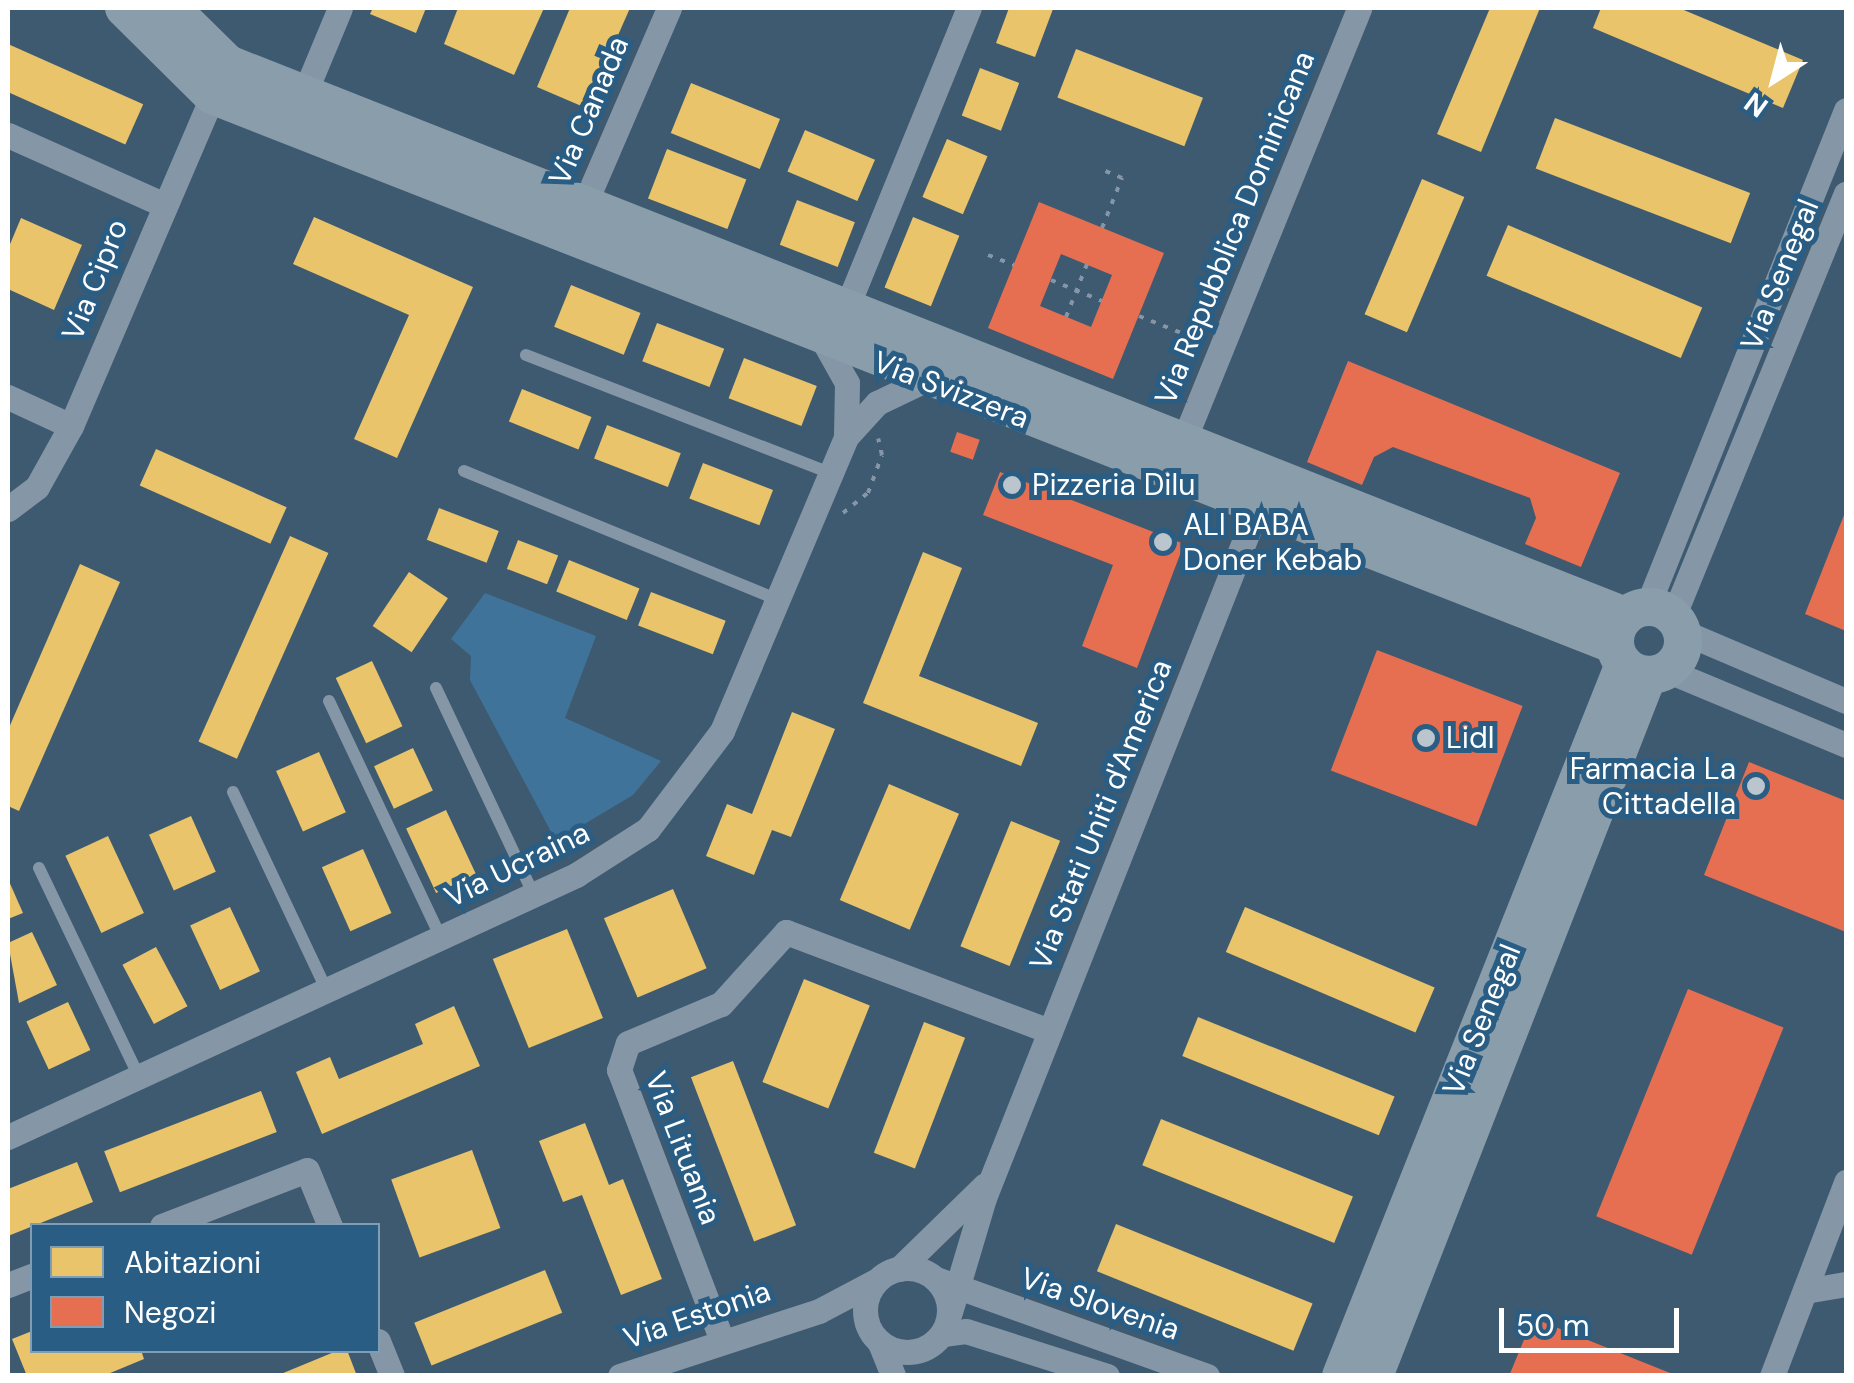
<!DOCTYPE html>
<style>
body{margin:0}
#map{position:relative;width:1854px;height:1383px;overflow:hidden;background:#3e5a70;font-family:"DM Sans",sans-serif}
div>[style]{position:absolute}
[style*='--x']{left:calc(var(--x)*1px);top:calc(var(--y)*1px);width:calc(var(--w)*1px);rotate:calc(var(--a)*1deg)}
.green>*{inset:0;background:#3f739a}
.homes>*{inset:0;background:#e9c46a;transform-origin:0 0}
.shops>*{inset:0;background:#e76f51;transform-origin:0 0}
.path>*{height:4px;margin-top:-2px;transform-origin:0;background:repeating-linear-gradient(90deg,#8596a6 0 5px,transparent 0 13px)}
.lane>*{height:12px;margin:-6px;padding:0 6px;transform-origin:6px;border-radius:6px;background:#8596a6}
.street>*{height:25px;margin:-12.5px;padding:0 12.5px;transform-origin:12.5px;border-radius:12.5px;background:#8596a6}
.street>.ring{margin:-12.5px;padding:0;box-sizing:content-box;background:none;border:25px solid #8596a6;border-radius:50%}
.secondary>*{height:38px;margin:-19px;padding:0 19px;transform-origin:19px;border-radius:19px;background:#8a9dab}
.secondary>.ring{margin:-19px;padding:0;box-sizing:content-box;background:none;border:38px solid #8a9dab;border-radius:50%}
.dots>*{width:28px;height:28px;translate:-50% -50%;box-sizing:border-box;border:5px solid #2a5d84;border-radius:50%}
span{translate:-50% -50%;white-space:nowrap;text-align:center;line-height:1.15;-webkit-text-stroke:10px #2a5d84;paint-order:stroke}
.street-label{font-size:30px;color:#fff}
.poi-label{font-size:30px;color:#fff}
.left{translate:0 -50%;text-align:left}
.right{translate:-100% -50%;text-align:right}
.frame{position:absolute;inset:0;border:10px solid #fff;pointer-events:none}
.legend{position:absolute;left:30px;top:1223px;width:350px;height:130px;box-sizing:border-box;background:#2a5d84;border:2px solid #7f9eb5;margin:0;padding:12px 18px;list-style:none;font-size:30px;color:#fff}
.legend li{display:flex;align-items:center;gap:20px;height:50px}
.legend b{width:50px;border:2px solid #7f9eb5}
.north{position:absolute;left:1724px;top:30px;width:100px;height:100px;-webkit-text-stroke:8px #2a5d84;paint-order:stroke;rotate:216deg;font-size:28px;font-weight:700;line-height:40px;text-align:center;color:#fff}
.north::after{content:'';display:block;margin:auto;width:35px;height:45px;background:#fff;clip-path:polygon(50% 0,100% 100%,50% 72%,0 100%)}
.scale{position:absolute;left:1499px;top:1308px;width:180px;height:45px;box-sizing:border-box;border:5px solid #fff;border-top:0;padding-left:12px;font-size:30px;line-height:35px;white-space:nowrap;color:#fff;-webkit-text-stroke:8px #2a5d84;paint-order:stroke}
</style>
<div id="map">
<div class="green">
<div style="clip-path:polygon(485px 593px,596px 636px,565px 718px,661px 761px,633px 795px,556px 841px,470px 680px,471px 656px,451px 639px)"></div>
</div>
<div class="homes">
<div style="clip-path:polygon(373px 8px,426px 8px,416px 33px,370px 14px)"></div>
<div style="clip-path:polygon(458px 8px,544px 8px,514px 75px,444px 44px)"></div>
<div style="clip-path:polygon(570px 8px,630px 8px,586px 108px,537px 87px)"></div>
<div style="clip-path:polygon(1009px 8px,1053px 9px,1035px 57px,996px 43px)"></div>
<div style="clip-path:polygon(1490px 8px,1540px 8px,1481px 152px,1437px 134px)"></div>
<div style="clip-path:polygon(1601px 8px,1679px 8px,1803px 60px,1783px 108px,1593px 28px)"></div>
<div style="left:8px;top:44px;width:148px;height:44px;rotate:24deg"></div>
<div style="left:1076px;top:49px;width:136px;height:52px;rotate:21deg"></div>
<div style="left:980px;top:68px;width:42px;height:51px;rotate:21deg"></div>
<div style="left:691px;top:83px;width:96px;height:54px;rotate:22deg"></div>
<div style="left:1555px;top:118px;width:209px;height:54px;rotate:21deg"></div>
<div style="left:805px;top:130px;width:76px;height:45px;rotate:23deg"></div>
<div style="left:947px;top:139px;width:44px;height:63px;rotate:23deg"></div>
<div style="left:667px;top:149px;width:85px;height:53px;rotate:21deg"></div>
<div style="left:1422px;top:179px;width:46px;height:147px;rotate:23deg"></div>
<div style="left:797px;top:200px;width:62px;height:48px;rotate:21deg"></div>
<div style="clip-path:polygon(314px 217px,473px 287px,397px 458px,354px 439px,409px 315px,293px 264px)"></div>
<div style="left:913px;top:217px;width:50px;height:76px;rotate:22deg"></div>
<div style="clip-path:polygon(21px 218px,82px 245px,54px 310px,8px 289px,8px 249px)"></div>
<div style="left:1508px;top:225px;width:211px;height:55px;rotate:23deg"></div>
<div style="left:571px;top:285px;width:75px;height:45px;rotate:22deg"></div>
<div style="left:657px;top:323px;width:72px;height:41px;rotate:21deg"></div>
<div style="left:744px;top:358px;width:78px;height:43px;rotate:21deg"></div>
<div style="left:522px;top:389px;width:75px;height:35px;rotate:22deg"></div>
<div style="left:607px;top:425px;width:79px;height:36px;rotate:21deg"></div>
<div style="left:156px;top:449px;width:143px;height:40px;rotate:24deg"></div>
<div style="left:703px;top:463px;width:75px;height:38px;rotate:21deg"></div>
<div style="left:439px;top:508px;width:64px;height:34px;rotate:21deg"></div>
<div style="left:290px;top:536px;width:42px;height:225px;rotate:24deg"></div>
<div style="left:518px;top:540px;width:43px;height:31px;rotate:21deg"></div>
<div style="clip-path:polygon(923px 552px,962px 568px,919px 676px,1038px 723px,1021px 766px,863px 703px)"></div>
<div style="left:569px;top:560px;width:76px;height:34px;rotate:22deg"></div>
<div style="clip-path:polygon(80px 564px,120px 582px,19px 811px,8px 806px,8px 730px)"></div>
<div style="left:409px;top:572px;width:47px;height:65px;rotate:34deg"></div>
<div style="left:651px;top:592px;width:80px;height:36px;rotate:21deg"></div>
<div style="left:372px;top:661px;width:72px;height:40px;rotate:65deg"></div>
<div style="clip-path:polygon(792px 712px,835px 729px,791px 837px,772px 830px,754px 875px,706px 856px,727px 804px,752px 814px)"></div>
<div style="left:413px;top:748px;width:47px;height:43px;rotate:65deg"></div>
<div style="left:319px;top:752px;width:66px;height:47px;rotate:66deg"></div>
<div style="left:889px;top:784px;width:76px;height:126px;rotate:23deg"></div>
<div style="left:446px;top:810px;width:71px;height:44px;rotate:65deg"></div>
<div style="left:191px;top:816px;width:61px;height:46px;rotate:66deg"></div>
<div style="left:1011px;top:821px;width:53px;height:135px;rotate:22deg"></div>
<div style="left:108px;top:836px;width:85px;height:47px;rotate:65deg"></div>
<div style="left:363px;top:849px;width:70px;height:45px;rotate:66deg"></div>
<div style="clip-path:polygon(8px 879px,23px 913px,8px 919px)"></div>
<div style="left:673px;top:889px;width:86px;height:75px;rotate:67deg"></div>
<div style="left:230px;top:907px;width:71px;height:44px;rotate:65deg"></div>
<div style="left:1245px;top:907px;width:206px;height:49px;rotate:23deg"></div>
<div style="left:567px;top:929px;width:96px;height:80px;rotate:68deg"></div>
<div style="clip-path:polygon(32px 932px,57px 985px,19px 1003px,8px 943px)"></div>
<div style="left:156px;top:947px;width:67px;height:38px;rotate:62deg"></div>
<div style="left:804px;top:979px;width:71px;height:111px;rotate:22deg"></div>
<div style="left:68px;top:1002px;width:53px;height:46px;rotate:65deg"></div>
<div style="clip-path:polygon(454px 1006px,480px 1066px,322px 1134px,296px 1072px,330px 1057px,339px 1079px,423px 1044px,415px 1024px)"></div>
<div style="left:1198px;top:1017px;width:212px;height:42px;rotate:22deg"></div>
<div style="left:924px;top:1022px;width:44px;height:140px;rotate:21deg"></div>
<div style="left:733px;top:1061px;width:176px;height:45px;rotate:69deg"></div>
<div style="left:261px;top:1091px;width:44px;height:168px;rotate:69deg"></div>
<div style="left:1161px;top:1119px;width:207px;height:50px;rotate:22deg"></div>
<div style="clip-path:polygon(585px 1123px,609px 1185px,623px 1179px,662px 1279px,621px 1295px,582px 1195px,563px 1202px,539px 1141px)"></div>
<div style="left:472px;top:1150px;width:83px;height:86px;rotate:70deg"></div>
<div style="clip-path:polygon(77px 1162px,93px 1202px,8px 1236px,8px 1189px)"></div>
<div style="left:1116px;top:1224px;width:212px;height:51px;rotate:22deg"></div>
<div style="left:545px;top:1270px;width:46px;height:141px;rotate:68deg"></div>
<div style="clip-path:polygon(32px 1331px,32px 1350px,141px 1350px,144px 1359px,103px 1376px,27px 1376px,12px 1339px)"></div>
<div style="clip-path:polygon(347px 1350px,357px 1376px,276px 1376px,339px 1350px)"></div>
</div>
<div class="shops">
<div style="clip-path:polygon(evenodd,1039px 202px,1164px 253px,1113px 379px,988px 328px,1039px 202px,1061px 254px,1112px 275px,1091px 327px,1040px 306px,1061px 254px)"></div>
<div style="clip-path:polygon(1348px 361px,1620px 473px,1581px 567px,1525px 544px,1536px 518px,1530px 498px,1393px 447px,1374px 457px,1362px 485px,1307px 462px)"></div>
<div style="left:957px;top:432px;width:24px;height:21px;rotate:19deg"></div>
<div style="clip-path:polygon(1000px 472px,1184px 544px,1137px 668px,1082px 646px,1113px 565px,983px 515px)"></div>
<div style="clip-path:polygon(1846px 510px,1846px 631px,1805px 614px)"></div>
<div style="left:1377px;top:650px;width:156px;height:129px;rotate:21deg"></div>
<div style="clip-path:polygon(1749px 762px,1846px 801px,1846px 932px,1704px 875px)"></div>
<div style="left:1688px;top:989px;width:103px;height:245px;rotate:22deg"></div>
<div style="clip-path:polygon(1533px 1318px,1675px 1375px,1675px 1376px,1509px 1376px)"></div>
</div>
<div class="path">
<div style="--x:1102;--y:228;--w:54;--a:-68.2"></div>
<div style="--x:1122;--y:178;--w:21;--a:-157"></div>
<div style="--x:988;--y:255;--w:28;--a:21"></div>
<div style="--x:1051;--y:280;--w:55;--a:22.4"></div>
<div style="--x:1139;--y:316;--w:54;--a:21.8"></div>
<div style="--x:1066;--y:317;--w:57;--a:-68.4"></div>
<div style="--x:843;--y:513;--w:32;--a:-39"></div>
<div style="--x:868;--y:493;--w:40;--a:-69.8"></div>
<div style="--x:882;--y:455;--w:17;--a:-103"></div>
</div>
<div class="lane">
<div style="--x:526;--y:355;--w:327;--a:21.2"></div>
<div style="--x:464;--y:471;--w:340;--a:22.3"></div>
<div style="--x:436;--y:688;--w:229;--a:64.7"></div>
<div style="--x:329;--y:701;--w:262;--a:64.7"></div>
<div style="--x:233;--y:792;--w:220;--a:64.7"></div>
<div style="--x:39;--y:868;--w:232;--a:64.4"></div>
</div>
<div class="street">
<div style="--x:298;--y:109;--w:109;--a:-67.4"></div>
<div style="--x:8;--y:135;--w:169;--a:24.1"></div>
<div style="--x:579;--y:217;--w:228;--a:-66.7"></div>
<div style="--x:846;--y:309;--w:325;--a:-67.8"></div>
<div style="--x:824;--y:342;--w:47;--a:60.7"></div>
<div style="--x:847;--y:383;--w:54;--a:91.1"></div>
<div style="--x:8;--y:397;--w:69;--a:24.7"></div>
<div style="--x:1179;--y:452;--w:479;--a:-67.9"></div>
<div style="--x:8;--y:509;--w:36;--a:-37"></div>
<div style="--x:37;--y:487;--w:70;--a:-60.9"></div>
<div style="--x:71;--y:426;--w:373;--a:-66.8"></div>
<div style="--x:1647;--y:607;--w:535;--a:-68.18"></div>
<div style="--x:1673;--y:617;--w:457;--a:-67.8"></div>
<div style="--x:1681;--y:631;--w:179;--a:23"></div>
<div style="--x:1666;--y:670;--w:195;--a:22.6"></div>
<div style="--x:8;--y:1137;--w:626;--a:-24.76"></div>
<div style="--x:576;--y:875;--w:85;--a:-32.6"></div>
<div style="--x:648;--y:829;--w:123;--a:-52.9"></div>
<div style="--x:722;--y:731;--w:319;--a:-67.1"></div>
<div style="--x:846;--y:437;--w:46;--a:-47.6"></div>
<div style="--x:877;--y:403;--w:51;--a:-25.6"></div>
<div style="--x:162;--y:1226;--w:155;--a:-21.1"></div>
<div style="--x:307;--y:1170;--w:61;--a:67.7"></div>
<div class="ring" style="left:865px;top:1268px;width:59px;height:59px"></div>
<div style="--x:899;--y:1269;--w:120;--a:-44.3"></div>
<div style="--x:936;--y:1279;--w:288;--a:19.7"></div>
<div style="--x:8;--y:1285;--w:26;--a:-21"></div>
<div style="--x:1805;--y:1291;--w:42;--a:-9.7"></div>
<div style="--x:950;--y:1312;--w:119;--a:-73.4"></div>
<div style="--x:984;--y:1198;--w:760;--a:-68.39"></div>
<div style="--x:943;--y:1334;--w:23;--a:-7"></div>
<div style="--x:966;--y:1331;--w:148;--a:17.7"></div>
<div style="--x:721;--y:1338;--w:287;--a:-110.8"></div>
<div style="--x:619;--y:1070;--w:28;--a:-72"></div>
<div style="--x:628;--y:1043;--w:101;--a:-22.8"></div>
<div style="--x:721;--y:1004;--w:97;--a:-47.9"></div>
<div style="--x:786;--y:932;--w:282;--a:20.6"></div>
<div style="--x:378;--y:1341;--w:38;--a:68"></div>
<div style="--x:880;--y:1343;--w:35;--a:68"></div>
<div style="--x:620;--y:1376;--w:209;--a:-18.1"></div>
<div style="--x:819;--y:1311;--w:64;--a:-27.8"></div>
<div style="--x:1772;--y:1376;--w:208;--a:-69.1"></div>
</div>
<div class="secondary">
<div style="--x:124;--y:8;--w:124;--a:44.7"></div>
<div style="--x:212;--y:95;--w:1507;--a:21.41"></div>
<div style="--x:171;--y:8;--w:80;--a:44.5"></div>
<div style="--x:228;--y:64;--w:1502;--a:21.56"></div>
<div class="ring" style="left:1615px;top:607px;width:30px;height:30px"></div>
<div style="--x:1341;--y:1376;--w:766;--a:-68.32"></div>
<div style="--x:1374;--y:1376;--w:753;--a:-68.65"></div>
</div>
<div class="dots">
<div style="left:1012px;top:485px;background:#bbc5cd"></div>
<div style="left:1163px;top:542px;background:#bbc5cd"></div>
<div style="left:1426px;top:738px;background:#bbc5cd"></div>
<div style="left:1756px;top:786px;background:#bbc5cd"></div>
</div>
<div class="street-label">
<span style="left:589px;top:111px;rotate:-67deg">Via Canada</span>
<span style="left:1235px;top:228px;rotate:-68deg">Via Repubblica Dominicana</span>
<span style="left:1780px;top:275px;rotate:-68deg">Via Senegal</span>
<span style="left:95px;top:280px;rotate:-68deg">Via Cipro</span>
<span style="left:951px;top:390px;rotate:21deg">Via Svizzera</span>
<span style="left:1101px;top:815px;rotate:-68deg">Via Stati Uniti d'America</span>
<span style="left:517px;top:865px;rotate:-26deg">Via Ucraina</span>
<span style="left:1482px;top:1020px;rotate:-68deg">Via Senegal</span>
<span style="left:683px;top:1148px;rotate:69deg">Via Lituania</span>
<span style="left:1100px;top:1304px;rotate:19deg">Via Slovenia</span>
<span style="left:697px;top:1315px;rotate:-19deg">Via Estonia</span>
</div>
<div class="poi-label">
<span class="left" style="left:1032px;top:485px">Pizzeria Dilu</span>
<span class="left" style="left:1183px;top:542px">ALI BABA<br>Doner Kebab</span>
<span class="left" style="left:1446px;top:738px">Lidl</span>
<span class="right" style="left:1736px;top:786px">Farmacia La<br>Cittadella</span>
</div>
<div class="frame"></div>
<ul class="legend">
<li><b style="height:28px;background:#e9c46a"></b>Abitazioni</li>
<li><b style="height:28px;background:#e76f51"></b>Negozi</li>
</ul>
<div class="north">N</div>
<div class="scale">50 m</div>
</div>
